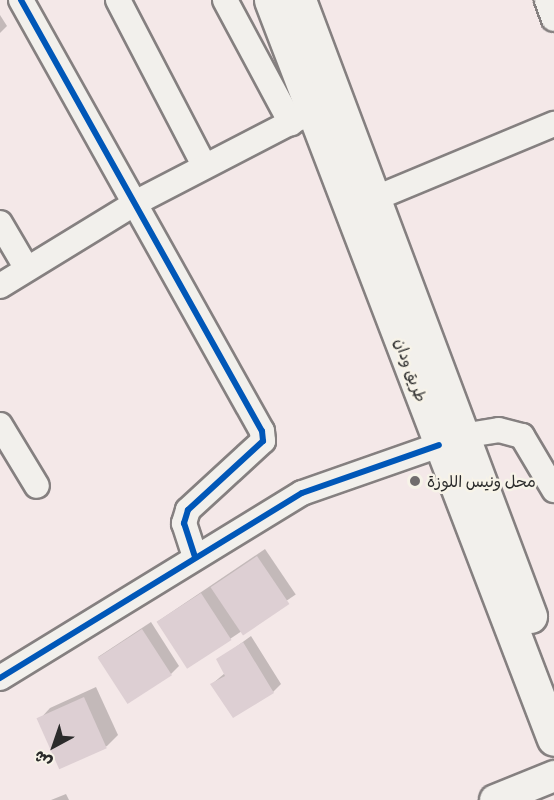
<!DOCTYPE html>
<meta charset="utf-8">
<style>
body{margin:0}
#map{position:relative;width:554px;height:800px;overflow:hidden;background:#f4e8e8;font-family:"Patrick Hand","Playpen Sans Arabic",sans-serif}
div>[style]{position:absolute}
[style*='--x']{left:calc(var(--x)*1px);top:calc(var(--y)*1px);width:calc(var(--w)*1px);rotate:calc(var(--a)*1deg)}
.shadow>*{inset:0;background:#0003;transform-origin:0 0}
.building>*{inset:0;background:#ddcfd3;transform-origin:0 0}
.roads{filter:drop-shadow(2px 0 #858080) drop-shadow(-2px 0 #858080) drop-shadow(0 2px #858080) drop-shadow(0 -2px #858080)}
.minor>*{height:24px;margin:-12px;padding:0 12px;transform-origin:12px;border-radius:12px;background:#f2f0ec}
.tertiary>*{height:30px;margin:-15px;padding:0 15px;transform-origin:15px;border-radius:15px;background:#f2f0ec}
.primary>*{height:33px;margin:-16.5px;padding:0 16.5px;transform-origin:16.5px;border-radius:16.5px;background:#f2f0ec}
.cycleway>*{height:6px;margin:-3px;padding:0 3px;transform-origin:3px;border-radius:3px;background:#0057b8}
.dots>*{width:16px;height:16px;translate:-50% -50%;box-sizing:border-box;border:3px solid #f7f3e8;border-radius:50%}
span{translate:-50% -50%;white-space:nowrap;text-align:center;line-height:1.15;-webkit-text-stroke:5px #f7f3e8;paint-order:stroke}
.street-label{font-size:16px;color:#2b2b2b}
.poi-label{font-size:16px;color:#2b2b2b}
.left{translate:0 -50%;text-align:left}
.north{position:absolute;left:24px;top:716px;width:60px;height:60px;-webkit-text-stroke:4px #f7f3e8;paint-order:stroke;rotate:220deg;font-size:16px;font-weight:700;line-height:24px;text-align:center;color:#2b2b2b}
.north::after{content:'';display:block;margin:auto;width:21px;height:27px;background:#2b2b2b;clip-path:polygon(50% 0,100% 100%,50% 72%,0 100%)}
</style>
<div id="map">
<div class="shadow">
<div style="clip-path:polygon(0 15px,7px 26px,0 33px)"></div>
<div style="left:265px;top:549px;width:55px;height:130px;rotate:56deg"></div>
<div style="clip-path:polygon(151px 622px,179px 666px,171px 674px,98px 657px)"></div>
<div style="clip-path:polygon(251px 636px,281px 684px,273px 692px,212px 684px,225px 673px,218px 660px)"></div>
<div style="clip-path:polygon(96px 687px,118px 735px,107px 746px,61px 767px,39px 720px,50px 708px)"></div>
<div style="clip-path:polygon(66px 794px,69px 800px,51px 800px)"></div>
</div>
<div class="building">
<div style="left:257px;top:556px;width:58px;height:56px;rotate:56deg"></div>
<div style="left:201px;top:593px;width:56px;height:53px;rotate:57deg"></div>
<div style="left:142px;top:629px;width:55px;height:53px;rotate:57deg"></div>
<div style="clip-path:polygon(243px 642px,274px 693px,233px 718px,210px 684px,225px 676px,216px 659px)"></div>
<div style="left:84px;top:697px;width:56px;height:52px;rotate:66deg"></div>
</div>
<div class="roads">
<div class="minor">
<div style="--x:21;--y:0;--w:494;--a:60.8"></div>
<div style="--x:262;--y:431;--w:10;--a:84"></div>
<div style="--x:263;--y:441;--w:102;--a:137.4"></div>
<div style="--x:188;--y:510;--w:14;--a:107"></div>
<div style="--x:184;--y:523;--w:36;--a:72"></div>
<div style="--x:118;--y:0;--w:186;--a:62.5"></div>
<div style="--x:225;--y:0;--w:140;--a:61.8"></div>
<div style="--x:547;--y:0;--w:20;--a:70"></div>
<div style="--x:376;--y:198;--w:193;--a:-22.6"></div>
<div style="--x:0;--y:223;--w:53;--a:59.6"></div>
<div style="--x:0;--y:286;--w:161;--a:-31.5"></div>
<div style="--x:137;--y:202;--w:215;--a:-27.4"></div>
<div style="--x:0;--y:425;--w:71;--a:58.8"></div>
<div style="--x:462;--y:436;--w:37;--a:-9"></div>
<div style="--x:499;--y:430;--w:24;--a:15"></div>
<div style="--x:522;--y:436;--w:63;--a:59.3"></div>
<div style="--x:0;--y:678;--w:354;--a:-31.5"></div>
<div style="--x:302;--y:493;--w:145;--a:-19.3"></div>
</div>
<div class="tertiary">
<div style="--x:495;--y:800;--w:64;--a:-22.1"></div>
</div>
<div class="primary">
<div style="--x:271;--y:0;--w:791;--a:69.05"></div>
<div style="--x:299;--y:0;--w:658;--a:69.44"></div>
</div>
</div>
<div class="cycleway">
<div style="--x:21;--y:0;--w:494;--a:60.8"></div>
<div style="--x:262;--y:431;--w:10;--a:84"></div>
<div style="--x:263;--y:441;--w:102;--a:137.4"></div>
<div style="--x:188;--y:510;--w:14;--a:107"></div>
<div style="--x:184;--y:523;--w:36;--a:72"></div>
<div style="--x:0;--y:678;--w:354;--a:-31.5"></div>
<div style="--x:302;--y:493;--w:145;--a:-19.3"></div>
</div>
<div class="dots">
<div style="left:415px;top:481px;background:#716d6d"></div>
</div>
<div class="street-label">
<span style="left:411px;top:370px;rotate:70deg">طريق ودان</span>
</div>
<div class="poi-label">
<span class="left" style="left:427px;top:481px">محل ونيس اللوزة</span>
</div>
<div class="north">ش</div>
</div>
